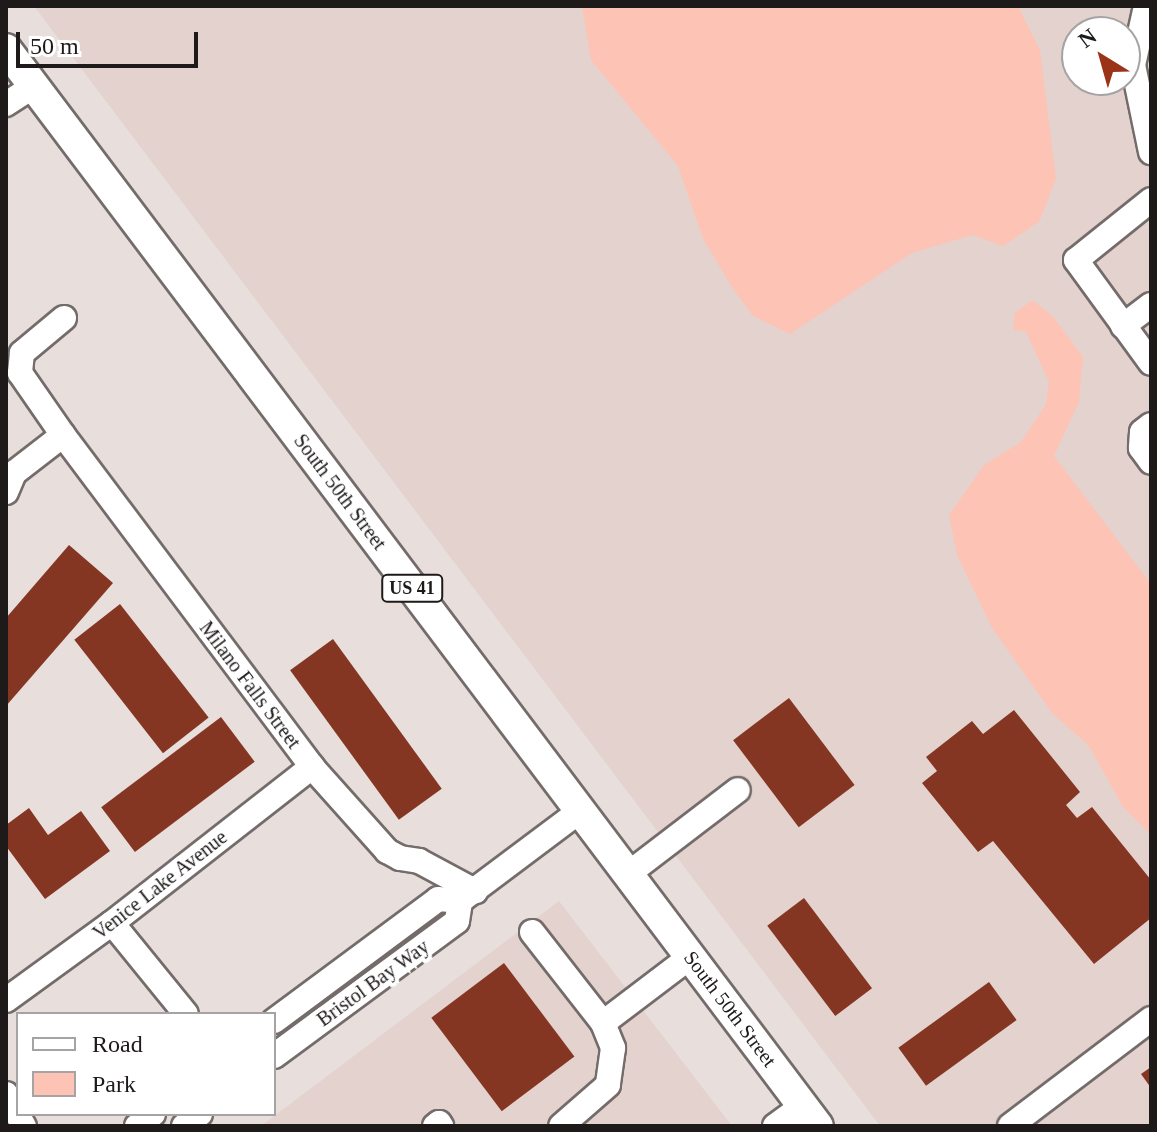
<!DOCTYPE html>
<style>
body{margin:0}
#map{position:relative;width:1157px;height:1132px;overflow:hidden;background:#e8dfdd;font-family:Georgia,serif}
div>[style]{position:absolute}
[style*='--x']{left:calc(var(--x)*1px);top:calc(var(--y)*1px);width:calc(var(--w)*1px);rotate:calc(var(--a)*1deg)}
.built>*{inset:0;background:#e3d2ce}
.green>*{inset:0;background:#fdc4b5}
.building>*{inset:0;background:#853622;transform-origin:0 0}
.roads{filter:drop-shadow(2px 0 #746c6a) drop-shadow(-2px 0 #746c6a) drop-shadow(0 2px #746c6a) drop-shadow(0 -2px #746c6a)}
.minor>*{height:24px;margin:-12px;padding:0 12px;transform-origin:12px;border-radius:12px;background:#fff}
.major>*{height:30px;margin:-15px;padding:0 15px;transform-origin:15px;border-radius:15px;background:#fff}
span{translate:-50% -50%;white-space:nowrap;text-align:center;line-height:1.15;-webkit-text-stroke:8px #fff;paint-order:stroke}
.shield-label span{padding:2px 6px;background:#fff;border:2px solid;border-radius:6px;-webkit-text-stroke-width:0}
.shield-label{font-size:18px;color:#1d1a19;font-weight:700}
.street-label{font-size:20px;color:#1d1a19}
.frame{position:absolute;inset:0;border:8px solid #1d1a19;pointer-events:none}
.legend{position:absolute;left:16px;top:1012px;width:260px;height:104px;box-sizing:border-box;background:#fff;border:2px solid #a5a3a3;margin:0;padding:10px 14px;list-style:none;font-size:24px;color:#1d1a19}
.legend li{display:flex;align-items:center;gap:16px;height:40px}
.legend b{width:40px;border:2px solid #a5a3a3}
.north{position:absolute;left:1061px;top:16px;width:80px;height:80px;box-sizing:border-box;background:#fff;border:2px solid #a5a3a3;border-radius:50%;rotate:323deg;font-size:22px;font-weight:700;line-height:32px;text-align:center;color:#1d1a19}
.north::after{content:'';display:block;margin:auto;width:28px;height:36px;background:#9b3319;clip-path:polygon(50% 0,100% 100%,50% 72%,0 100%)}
.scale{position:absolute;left:16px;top:32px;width:182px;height:36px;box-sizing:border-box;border:4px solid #1d1a19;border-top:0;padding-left:10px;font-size:24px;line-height:28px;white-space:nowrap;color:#1d1a19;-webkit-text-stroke:6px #fff;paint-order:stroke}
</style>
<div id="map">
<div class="built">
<div style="clip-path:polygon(evenodd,34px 6px,1151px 6px,1151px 1008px,991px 1126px,880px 1126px,34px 6px,1077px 32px,1125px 32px,1125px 80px,1077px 80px,1077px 32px)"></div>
<div style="clip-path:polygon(559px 901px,732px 1126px,261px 1126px)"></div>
<div style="clip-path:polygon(1151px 1023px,1151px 1126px,1030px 1126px,1147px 1027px)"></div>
</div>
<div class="green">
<div style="clip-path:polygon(582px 6px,1018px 6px,1040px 50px,1056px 179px,1039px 222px,1003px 246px,972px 235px,912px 253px,790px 334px,753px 316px,733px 289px,703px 239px,678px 166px,591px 60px)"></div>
<div style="clip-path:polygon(1032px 300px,1052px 315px,1083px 357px,1079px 402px,1054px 456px,1151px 584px,1151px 835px,1123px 807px,1089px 746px,1052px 713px,992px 628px,957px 555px,949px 515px,984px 465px,1021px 442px,1046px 404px,1049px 382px,1026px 332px,1013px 330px,1015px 313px)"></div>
</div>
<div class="building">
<div style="clip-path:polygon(69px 545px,113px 583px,6px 706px,6px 618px)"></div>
<div style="left:120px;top:604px;width:144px;height:58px;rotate:52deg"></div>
<div style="left:333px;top:639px;width:185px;height:53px;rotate:54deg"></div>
<div style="left:789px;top:698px;width:109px;height:70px;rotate:53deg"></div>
<div style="clip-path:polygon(1014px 710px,1080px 792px,1066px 805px,1077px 818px,1092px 807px,1151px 880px,1151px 918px,1094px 964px,993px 841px,978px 852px,922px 783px,937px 771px,926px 757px,972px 721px,983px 734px)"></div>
<div style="left:221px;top:717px;width:56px;height:150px;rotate:53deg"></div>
<div style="clip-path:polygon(29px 808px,48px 835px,81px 811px,110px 851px,45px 899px,6px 846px,6px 825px)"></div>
<div style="left:804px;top:898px;width:113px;height:46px;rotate:53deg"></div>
<div style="left:504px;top:963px;width:117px;height:91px;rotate:53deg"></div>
<div style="left:989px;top:982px;width:47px;height:112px;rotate:54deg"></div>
<div style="clip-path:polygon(1151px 1067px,1151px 1088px,1141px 1074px)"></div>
</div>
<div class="roads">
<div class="minor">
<div style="--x:1146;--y:6;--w:60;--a:102.4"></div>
<div style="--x:1133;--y:65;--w:89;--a:78.3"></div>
<div style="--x:6;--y:104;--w:33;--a:-33"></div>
<div style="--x:1151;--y:200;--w:96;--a:141.3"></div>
<div style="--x:1076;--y:260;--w:127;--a:53.9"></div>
<div style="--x:64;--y:318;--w:55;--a:140.2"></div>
<div style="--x:22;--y:353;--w:20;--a:96"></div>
<div style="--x:20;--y:373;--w:75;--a:55.3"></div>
<div style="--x:63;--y:435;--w:415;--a:53.1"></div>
<div style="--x:312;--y:767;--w:113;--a:48.2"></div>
<div style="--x:387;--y:851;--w:15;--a:28"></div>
<div style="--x:400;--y:858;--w:19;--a:9"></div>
<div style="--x:419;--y:861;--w:64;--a:28.2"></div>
<div style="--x:1123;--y:326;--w:35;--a:-37"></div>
<div style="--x:1151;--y:425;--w:11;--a:142"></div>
<div style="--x:1142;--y:432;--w:16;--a:94"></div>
<div style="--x:1141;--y:448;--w:17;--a:54"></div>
<div style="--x:6;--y:492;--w:21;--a:-67"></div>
<div style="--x:14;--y:473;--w:62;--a:-37.8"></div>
<div style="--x:628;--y:874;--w:138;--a:-37.4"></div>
<div style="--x:112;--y:923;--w:117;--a:50.9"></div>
<div style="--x:532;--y:932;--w:115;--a:52"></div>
<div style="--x:603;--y:1023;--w:27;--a:68"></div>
<div style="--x:613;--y:1048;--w:37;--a:98"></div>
<div style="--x:608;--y:1085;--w:62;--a:138.9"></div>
<div style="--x:6;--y:1000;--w:131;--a:-36"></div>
<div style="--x:112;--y:923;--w:254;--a:-38"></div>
<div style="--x:274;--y:1021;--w:204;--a:-36.6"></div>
<div style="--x:438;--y:899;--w:22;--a:5"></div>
<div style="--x:460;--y:901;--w:150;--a:-36.9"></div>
<div style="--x:603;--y:1023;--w:109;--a:-37.2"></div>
<div style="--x:274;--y:1056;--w:227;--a:-36.4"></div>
<div style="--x:457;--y:921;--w:20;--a:-81"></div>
<div style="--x:6;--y:1094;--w:37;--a:61"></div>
<div style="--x:137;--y:1126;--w:20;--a:-37"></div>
<div style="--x:184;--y:1126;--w:20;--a:-37"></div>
<div style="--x:435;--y:1126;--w:5;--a:-37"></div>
<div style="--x:439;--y:1123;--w:4;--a:56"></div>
<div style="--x:775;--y:1126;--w:34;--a:-36"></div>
<div style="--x:1010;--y:1126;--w:177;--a:-37.2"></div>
</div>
<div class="major">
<div style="--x:6;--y:49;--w:1349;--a:52.99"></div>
</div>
</div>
<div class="shield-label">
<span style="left:412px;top:588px">US 41</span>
</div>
<div class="street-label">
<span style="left:340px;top:492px;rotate:53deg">South 50th Street</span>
<span style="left:250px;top:685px;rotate:53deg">Milano Falls Street</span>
<span style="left:160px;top:885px;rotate:-38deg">Venice Lake Avenue</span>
<span style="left:373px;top:983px;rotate:-36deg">Bristol Bay Way</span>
<span style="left:730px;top:1009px;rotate:53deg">South 50th Street</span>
</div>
<div class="frame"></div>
<ul class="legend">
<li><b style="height:10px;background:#fff"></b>Road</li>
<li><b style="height:22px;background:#fdc4b5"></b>Park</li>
</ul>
<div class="north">N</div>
<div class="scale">50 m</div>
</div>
